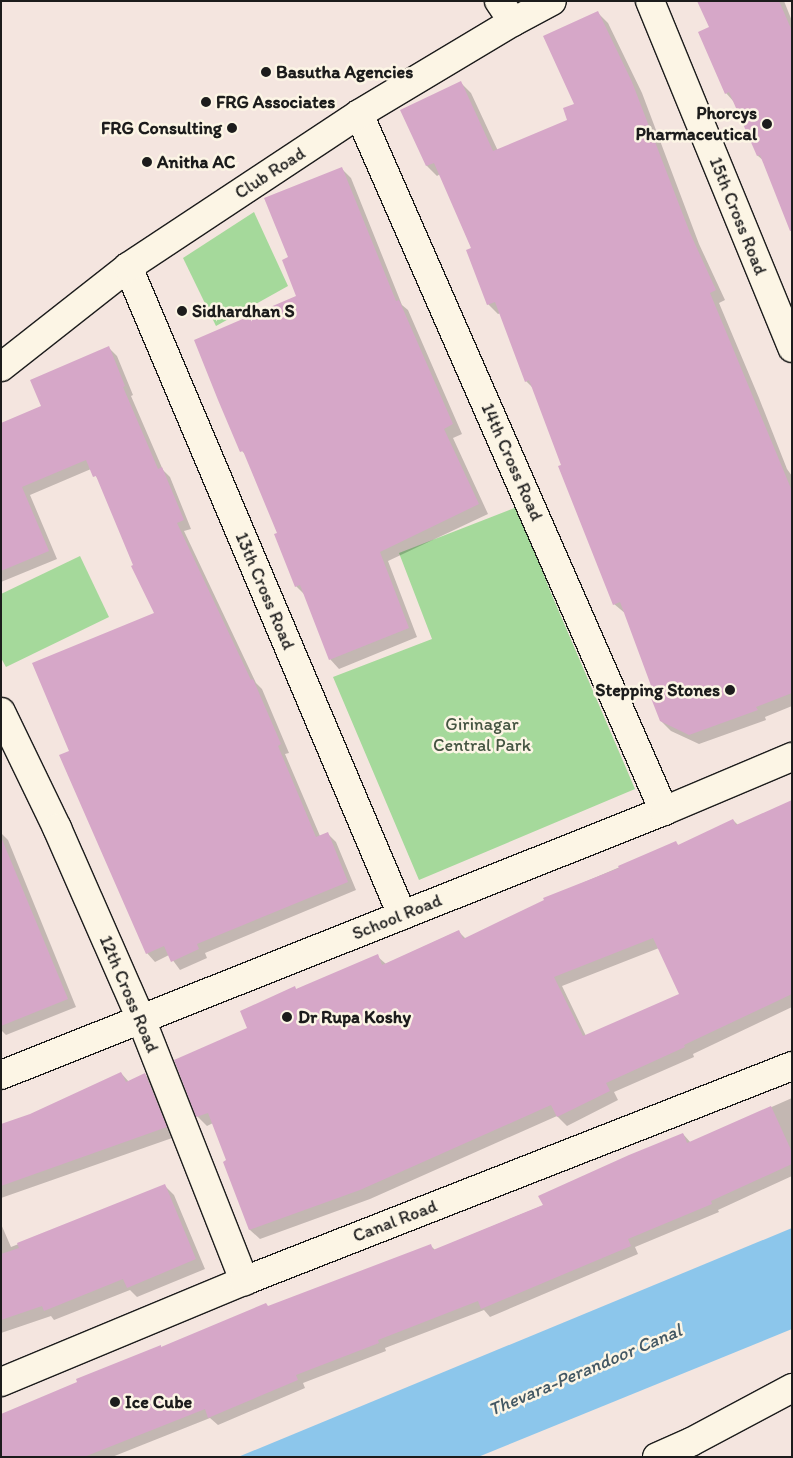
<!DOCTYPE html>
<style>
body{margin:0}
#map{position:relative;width:793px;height:1458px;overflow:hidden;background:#f4e5df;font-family:Itim,sans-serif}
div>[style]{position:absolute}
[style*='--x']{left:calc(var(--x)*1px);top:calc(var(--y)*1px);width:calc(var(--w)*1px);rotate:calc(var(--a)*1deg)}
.green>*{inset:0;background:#a5d99b}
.water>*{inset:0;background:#8cc6eb}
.shadow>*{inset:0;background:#0003}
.building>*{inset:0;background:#d6a7c8}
.roads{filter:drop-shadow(1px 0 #1c1c1c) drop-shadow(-1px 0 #1c1c1c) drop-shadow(0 1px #1c1c1c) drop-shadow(0 -1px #1c1c1c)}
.minor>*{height:28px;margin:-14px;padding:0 14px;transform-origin:14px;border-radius:14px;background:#fcf5e5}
.dots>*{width:14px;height:14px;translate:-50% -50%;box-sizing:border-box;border:2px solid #fcf5e5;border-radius:50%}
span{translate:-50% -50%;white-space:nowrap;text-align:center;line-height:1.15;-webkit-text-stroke:5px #fcf5e5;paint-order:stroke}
.poi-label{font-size:18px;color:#1c1c1c;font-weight:700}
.left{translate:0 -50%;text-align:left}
.right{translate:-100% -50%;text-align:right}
.street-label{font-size:18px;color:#1c1c1c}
.park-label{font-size:18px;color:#455542}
.water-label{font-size:19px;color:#435864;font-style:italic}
.frame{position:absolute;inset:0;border:2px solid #1c1c1c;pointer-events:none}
</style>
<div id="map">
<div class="green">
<div style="clip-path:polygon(254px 212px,288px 286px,216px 326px,183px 258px)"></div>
<div style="clip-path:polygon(517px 507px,551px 593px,635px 789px,419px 880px,333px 677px,432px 639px,399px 553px)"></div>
<div style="clip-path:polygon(80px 556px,109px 617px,6px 667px,1px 658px,1px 594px)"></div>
</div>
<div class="water">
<div style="clip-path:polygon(792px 1228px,792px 1329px,478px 1457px,238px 1457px)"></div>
</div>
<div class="shadow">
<div style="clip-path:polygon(698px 1px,784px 1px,792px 21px,792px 232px,764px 161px,758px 156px,734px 102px,726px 93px,711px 28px)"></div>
<div style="clip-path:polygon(598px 13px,608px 23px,642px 93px,699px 244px,725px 300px,719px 303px,759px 398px,787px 469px,792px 476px,792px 706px,765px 717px,766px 720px,699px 744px,671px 731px,661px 721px,655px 692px,626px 614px,614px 604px,560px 467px,563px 466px,533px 388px,526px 381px,501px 313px,498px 314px,488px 304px,472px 249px,440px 174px,437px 176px,427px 166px,402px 111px,461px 83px,471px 93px,498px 151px,569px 121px,576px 105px)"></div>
<div style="clip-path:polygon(341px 168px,351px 178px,402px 305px,408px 310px,462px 434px,453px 438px,488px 514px,388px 561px,417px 637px,339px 669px,330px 659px,305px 595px,296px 586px,278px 534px,247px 456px,242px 451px,298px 296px,289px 258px)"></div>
<div style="clip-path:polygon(108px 347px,117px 356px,133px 395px,131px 396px,163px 470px,170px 477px,191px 529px,184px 531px,256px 683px,262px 689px,289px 753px,285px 754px,320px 836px,327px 833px,336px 842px,356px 890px,205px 953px,207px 958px,180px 970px,169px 955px,155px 962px,147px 953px,70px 751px,155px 614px,100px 482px,91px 469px,30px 495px,57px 559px,1px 582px,1px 424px,43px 406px)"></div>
<div style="clip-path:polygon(evenodd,792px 802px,792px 1007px,693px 1054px,694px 1057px,614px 1092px,618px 1100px,567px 1126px,557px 1116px,370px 1199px,260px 1239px,250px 1230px,224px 1162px,228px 1161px,213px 1123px,207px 1126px,197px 1116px,249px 1029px,295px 988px,297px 990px,377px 956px,386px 964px,458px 931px,466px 939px,546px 901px,545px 899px,676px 843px,679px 846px,733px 820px,738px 825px,792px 802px,659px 948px,681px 994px,586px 1036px,562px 986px,659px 948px)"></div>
<div style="clip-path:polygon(1px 833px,8px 840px,76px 1007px,6px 1035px,1px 1030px)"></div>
<div style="clip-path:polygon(121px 1073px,129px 1082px,145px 1075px,155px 1084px,175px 1137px,1px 1198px,1px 1125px,31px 1115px)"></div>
<div style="clip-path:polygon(792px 1098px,792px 1176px,718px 1210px,719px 1212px,635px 1247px,638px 1254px,490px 1317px,484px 1310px,385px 1348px,386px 1351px,303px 1383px,305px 1388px,218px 1425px,210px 1418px,112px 1457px,1px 1457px,162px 1348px,431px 1246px,435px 1250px,544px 1205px,683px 1134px,691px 1143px)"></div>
<div style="clip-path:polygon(165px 1186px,174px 1195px,205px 1269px,137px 1297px,130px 1290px,54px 1320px,51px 1316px,1px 1333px,1px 1224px,11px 1247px)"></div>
</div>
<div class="building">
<div style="clip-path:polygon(697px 1px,779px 1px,792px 31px,792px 231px,790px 231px,760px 155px,757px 156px,729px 92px,725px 94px,698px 32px,709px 27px)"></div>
<div style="clip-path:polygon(598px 11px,632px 82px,690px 233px,716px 290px,710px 293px,792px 491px,792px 693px,756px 707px,758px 710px,689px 735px,660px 721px,649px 693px,653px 691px,620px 602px,613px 605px,558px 466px,561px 465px,529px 380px,525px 382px,495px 302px,487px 305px,466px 250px,471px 248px,434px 163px,426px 166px,400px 110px,461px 81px,493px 151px,567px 120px,563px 108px,574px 104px,543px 36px)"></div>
<div style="clip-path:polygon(342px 167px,396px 301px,399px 300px,453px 424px,444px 429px,479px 504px,380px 552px,409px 628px,329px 660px,300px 585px,295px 587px,274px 534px,277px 533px,243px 451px,240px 452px,218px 400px,194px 340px,296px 296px,282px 260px,288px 257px,264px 198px)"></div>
<div style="clip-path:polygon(109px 346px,125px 386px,123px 387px,158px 469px,162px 467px,184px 520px,177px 523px,251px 680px,253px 679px,281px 744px,278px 746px,316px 837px,328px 832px,348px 882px,197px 944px,199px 949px,171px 962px,164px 946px,146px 954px,59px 755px,69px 751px,32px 663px,154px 613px,131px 566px,133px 565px,96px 476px,93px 477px,86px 460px,22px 487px,49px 551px,1px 571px,1px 423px,41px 406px,30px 380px)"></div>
<div style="clip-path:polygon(evenodd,792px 800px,792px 994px,684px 1045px,685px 1047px,606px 1083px,610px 1091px,557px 1117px,551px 1105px,360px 1190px,249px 1230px,223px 1162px,226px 1160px,208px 1113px,196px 1117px,174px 1060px,247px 1028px,240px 1011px,295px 986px,296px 989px,378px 954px,382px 965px,459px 930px,463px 939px,544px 900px,543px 898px,619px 868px,618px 866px,676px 841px,678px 845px,733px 819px,736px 825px,792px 800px,653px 938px,679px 994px,583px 1036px,554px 977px,653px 938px)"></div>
<div style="clip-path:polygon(1px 837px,68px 999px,1px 1026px)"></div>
<div style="clip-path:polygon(121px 1072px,126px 1082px,145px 1073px,167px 1127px,1px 1186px,1px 1124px,30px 1114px)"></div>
<div style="clip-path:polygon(771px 1106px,792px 1152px,792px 1164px,711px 1201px,712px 1204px,628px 1239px,631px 1246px,481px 1309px,478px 1301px,378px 1340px,379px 1343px,296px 1375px,298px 1380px,208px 1418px,205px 1409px,84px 1457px,1px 1457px,1px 1414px,77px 1382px,76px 1379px,161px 1345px,161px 1347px,266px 1303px,268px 1306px,431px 1244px,433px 1250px,543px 1205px,538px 1196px,629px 1155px,683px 1133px,687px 1143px)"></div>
<div style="clip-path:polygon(165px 1184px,196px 1259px,127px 1288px,123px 1279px,44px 1311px,42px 1306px,1px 1320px,1px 1254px,19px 1248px,17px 1243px)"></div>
</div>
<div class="roads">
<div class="minor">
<div style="--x:499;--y:1;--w:25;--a:56"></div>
<div style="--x:650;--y:1;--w:375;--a:67.7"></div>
<div style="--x:359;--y:114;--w:761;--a:66.37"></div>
<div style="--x:128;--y:267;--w:704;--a:67.08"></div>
<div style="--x:1;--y:367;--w:162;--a:-38.2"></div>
<div style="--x:128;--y:267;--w:277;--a:-33.5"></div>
<div style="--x:359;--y:114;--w:179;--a:-30.9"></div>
<div style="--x:513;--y:22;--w:44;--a:-28.3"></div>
<div style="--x:1;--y:712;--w:129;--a:64.2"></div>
<div style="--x:57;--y:828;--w:209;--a:66.3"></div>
<div style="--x:141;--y:1019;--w:282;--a:68.5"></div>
<div style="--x:1;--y:1075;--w:714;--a:-21.71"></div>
<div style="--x:664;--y:811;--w:139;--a:-22.9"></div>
<div style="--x:1;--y:1382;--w:263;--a:-22.6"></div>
<div style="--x:244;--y:1281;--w:589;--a:-21.42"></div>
<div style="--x:657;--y:1457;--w:37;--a:-24"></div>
<div style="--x:691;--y:1442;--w:115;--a:-28.1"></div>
</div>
</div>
<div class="dots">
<div style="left:266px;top:72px;background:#1c1c1c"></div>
<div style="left:206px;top:102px;background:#1c1c1c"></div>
<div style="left:767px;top:124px;background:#1c1c1c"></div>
<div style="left:232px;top:128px;background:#1c1c1c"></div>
<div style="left:147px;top:162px;background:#1c1c1c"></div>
<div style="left:182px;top:311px;background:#1c1c1c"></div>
<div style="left:730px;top:690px;background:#1c1c1c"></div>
<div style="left:287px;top:1017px;background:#1c1c1c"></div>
<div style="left:115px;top:1402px;background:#1c1c1c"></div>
</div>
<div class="poi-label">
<span class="left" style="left:276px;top:72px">Basutha Agencies</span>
<span class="left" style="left:216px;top:102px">FRG Associates</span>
<span class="right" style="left:757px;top:124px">Phorcys<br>Pharmaceutical</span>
<span class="right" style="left:222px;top:128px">FRG Consulting</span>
<span class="left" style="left:157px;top:162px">Anitha AC</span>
<span class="left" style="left:192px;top:311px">Sidhardhan S</span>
<span class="right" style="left:720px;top:690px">Stepping Stones</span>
<span class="left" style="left:298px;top:1017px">Dr Rupa Koshy</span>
<span class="left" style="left:125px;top:1402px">Ice Cube</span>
</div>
<div class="street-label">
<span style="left:270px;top:173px;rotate:-33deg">Club Road</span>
<span style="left:738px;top:216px;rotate:68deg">15th Cross Road</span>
<span style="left:512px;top:462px;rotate:66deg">14th Cross Road</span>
<span style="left:265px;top:591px;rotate:67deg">13th Cross Road</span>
<span style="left:397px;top:917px;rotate:-22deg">School Road</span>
<span style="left:129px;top:994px;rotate:67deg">12th Cross Road</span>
<span style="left:395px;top:1221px;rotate:-21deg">Canal Road</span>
</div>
<div class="park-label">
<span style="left:482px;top:735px">Girinagar<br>Central Park</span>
</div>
<div class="water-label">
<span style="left:585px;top:1370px;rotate:-23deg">Thevara-Perandoor Canal</span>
</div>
<div class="frame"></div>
</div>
